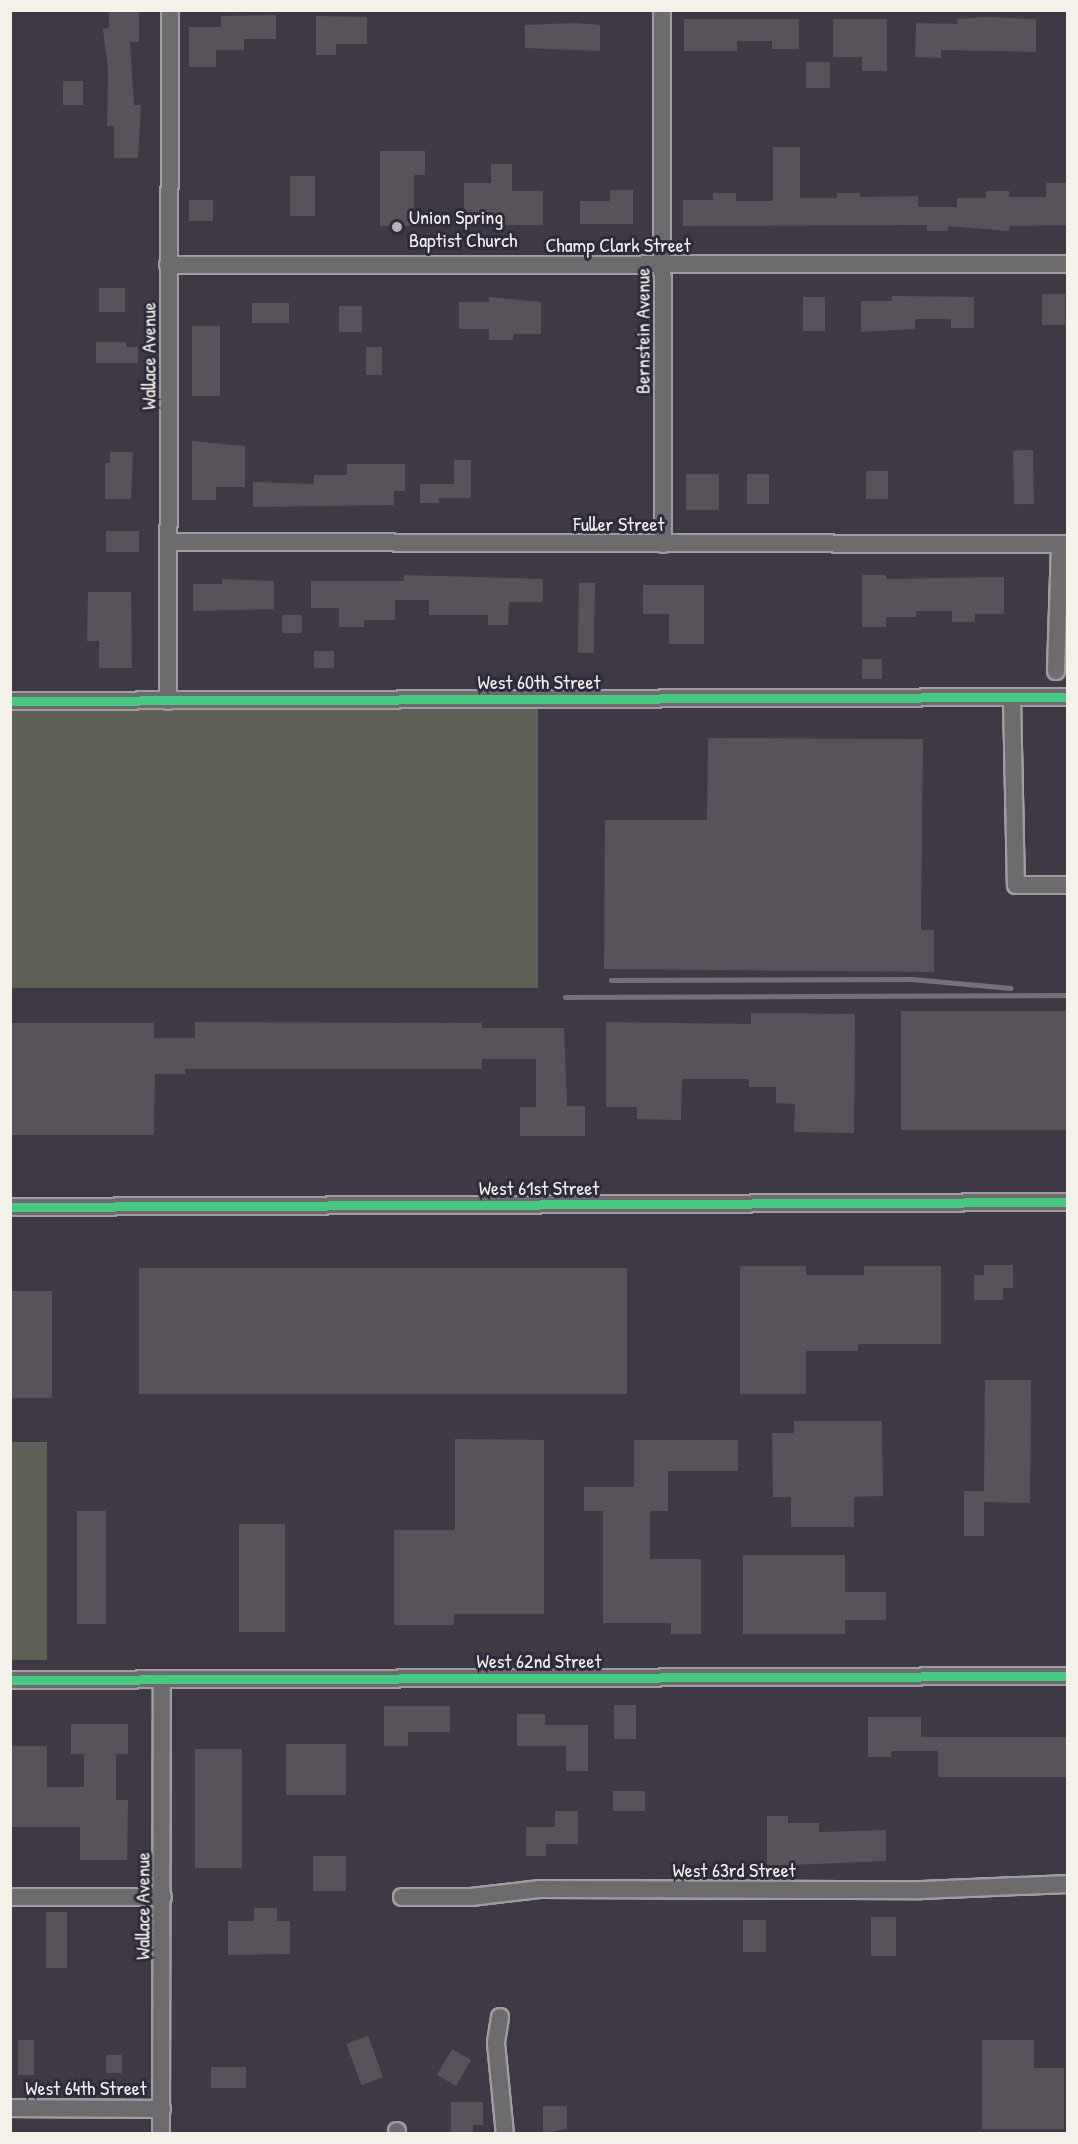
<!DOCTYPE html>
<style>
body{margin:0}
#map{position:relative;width:1078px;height:2144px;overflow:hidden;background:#3e3944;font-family:"Patrick Hand",sans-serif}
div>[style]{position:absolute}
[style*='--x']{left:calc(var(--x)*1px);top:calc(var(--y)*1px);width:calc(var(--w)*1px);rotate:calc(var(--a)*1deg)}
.green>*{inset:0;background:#5f6055;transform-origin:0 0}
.building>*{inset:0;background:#59525b;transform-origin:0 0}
.roads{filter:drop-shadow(2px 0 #a09da0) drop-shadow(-2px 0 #a09da0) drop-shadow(0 2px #a09da0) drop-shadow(0 -2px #a09da0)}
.minor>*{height:16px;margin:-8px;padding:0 8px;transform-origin:8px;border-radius:8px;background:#6e6b6e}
.rail>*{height:4.5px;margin:-2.25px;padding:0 2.25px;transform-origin:2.25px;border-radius:2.25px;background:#747276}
.cycleway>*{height:9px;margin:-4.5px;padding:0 4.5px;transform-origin:4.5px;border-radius:4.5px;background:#46c982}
.dots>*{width:16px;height:16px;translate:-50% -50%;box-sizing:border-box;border:3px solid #2f2a3d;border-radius:50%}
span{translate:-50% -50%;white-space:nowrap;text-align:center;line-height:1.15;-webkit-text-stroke:6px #2f2a3d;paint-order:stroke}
.poi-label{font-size:20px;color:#f4f1e8}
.left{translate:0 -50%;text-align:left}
.street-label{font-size:20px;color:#f4f1e8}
.frame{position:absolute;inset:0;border:12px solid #f4f1e8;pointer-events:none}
</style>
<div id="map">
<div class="green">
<div style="left:538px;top:709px;width:279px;height:527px;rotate:90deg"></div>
<div style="left:11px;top:1442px;width:36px;height:218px"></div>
</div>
<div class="building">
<div style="clip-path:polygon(109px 10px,139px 10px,139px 42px,130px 42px,134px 105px,141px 105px,138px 158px,114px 158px,114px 126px,107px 126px,108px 69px,103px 29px,109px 28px)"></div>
<div style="clip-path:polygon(276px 15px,276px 39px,244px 39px,244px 50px,216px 50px,216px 67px,189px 67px,189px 27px,221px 27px,221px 16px)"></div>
<div style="clip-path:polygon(316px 16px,367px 17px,367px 44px,336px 44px,336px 55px,316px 55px)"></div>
<div style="clip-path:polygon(985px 17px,1036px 19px,1036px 52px,941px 50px,941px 58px,915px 57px,916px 23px,957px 24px,957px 19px)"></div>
<div style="clip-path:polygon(684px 19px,799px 19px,799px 49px,772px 49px,772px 41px,737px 41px,737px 51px,684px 51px)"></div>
<div style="clip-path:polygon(833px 19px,887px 19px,887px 71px,862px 71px,862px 57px,833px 57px)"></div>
<div style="clip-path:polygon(575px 23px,600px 25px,600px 51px,525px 48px,525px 25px)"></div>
<div style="left:806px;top:62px;width:24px;height:26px"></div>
<div style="left:63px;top:81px;width:20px;height:24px"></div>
<div style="clip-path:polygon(773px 147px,800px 147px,800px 198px,837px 198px,837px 193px,860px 193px,860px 197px,918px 196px,918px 207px,957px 207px,957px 198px,986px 198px,986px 191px,1009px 191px,1009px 197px,1046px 197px,1046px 183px,1068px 183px,1068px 225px,1009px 226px,1009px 231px,948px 226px,948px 231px,927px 231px,927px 225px,683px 226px,683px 200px,713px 200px,713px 193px,736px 193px,736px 201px,773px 201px)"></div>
<div style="clip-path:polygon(380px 151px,425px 151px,425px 175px,414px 175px,414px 226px,380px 226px)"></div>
<div style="clip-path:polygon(491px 164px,512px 164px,512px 191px,543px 191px,543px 225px,464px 225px,464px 183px,491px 183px)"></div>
<div style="left:290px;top:176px;width:25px;height:40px"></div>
<div style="clip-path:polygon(610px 190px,633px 190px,633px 224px,580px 224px,580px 201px,610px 201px)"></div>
<div style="left:189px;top:200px;width:24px;height:21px"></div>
<div style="left:99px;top:288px;width:26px;height:24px"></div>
<div style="left:1042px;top:294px;width:23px;height:31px"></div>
<div style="clip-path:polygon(892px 296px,974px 297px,974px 328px,951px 328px,951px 319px,915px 319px,915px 329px,861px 332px,861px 301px,892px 301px)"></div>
<div style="clip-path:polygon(489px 297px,541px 302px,541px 334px,513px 334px,513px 340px,489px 340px,489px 329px,459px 329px,459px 302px,489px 302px)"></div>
<div style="left:803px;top:297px;width:22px;height:34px"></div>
<div style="left:252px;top:303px;width:37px;height:20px"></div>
<div style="left:339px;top:306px;width:23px;height:26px"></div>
<div style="left:192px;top:326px;width:28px;height:70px"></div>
<div style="clip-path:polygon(96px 342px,126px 342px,126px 347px,138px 347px,138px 363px,96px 363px)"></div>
<div style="left:366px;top:347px;width:16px;height:28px"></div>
<div style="clip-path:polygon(192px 441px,245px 446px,245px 487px,216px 487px,216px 500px,192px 500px)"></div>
<div style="left:1033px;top:450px;width:54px;height:20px;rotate:89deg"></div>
<div style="clip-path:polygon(110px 452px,133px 452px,131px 499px,105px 499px,105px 463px,110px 463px)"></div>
<div style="clip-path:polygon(454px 460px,471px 460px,471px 498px,439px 498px,439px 503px,420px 503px,420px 484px,454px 484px)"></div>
<div style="clip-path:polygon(347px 464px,405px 464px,405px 491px,394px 491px,394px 505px,253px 507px,253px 482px,314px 484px,314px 475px,347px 475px)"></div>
<div style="left:866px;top:471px;width:22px;height:28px"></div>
<div style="left:686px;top:474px;width:33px;height:36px"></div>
<div style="left:747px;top:474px;width:22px;height:30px"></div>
<div style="left:106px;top:531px;width:33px;height:21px"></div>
<div style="clip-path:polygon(404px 575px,543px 579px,543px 602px,509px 602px,508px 625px,488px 625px,488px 615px,429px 615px,429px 600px,395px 600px,395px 620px,364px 620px,364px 627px,339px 627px,339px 608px,311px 608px,311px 581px,404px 581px)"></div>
<div style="clip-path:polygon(862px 575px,886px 575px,886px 579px,1004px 577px,1004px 614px,975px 614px,975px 622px,952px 622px,952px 611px,916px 611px,916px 617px,886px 617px,886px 627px,862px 627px)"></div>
<div style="clip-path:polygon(222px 579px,274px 581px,274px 609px,193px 611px,193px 584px,222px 584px)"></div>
<div style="left:595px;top:583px;width:70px;height:16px;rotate:91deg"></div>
<div style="clip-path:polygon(643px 585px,704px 585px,704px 644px,669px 644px,669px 614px,643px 614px)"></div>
<div style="clip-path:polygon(88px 592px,131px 592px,132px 668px,99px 668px,99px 641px,87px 641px)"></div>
<div style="left:282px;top:615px;width:20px;height:18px"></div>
<div style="left:314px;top:651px;width:20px;height:17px"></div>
<div style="left:862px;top:659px;width:20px;height:20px"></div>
<div style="clip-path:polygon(708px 738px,923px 739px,921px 930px,934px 930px,934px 972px,604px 969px,605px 820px,707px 820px)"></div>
<div style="left:901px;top:1011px;width:167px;height:119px"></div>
<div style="clip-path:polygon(751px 1013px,855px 1014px,854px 1133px,794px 1132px,795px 1104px,776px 1103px,776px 1087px,749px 1087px,749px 1079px,682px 1079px,681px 1120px,637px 1119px,637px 1107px,606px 1107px,606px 1022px,751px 1024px)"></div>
<div style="clip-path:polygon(195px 1022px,482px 1023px,482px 1028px,564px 1028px,567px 1106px,585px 1106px,585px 1136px,520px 1136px,520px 1107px,536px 1107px,536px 1059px,482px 1059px,482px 1069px,185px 1069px,185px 1074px,155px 1074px,154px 1135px,10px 1135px,10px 1023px,154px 1023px,154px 1038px,195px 1038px)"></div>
<div style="clip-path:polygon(984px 1265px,1013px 1265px,1013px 1288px,1003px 1288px,1003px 1300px,974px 1300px,974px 1275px,984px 1275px)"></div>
<div style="clip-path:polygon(740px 1266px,806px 1266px,806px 1275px,864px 1275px,864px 1266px,941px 1266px,941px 1344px,858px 1344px,858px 1351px,806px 1351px,806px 1394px,740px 1394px)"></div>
<div style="left:627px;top:1268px;width:126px;height:488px;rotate:90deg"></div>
<div style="left:10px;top:1291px;width:42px;height:107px"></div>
<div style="clip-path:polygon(985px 1380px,1031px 1380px,1030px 1503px,984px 1502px,984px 1536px,964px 1536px,964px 1491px,984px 1491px)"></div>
<div style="clip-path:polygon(794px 1421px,882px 1421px,883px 1496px,854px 1497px,854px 1527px,791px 1527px,791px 1497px,773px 1497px,772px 1433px,794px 1433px)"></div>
<div style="clip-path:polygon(455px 1439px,544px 1440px,544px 1614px,454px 1614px,454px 1625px,394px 1625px,394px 1530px,455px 1530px)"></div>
<div style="clip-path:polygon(634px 1440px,738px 1440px,738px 1471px,668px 1471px,668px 1511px,650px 1511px,650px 1559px,701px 1559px,701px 1634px,671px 1634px,671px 1623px,603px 1623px,603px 1511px,584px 1511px,584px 1487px,634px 1487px)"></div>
<div style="left:77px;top:1511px;width:29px;height:113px"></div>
<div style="left:239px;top:1524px;width:46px;height:108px"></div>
<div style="clip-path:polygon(743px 1555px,845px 1555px,845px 1592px,886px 1592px,886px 1620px,845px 1620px,845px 1634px,743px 1634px)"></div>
<div style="left:614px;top:1705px;width:22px;height:34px"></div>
<div style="clip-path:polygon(384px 1706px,450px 1706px,450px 1732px,408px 1732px,408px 1746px,384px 1746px)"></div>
<div style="clip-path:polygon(517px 1714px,545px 1714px,545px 1725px,588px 1725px,588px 1771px,566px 1771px,566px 1746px,517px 1746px)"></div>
<div style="clip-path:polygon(868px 1717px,921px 1717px,921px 1737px,1068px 1737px,1068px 1777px,938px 1777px,938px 1751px,891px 1751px,891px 1757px,868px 1757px)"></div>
<div style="clip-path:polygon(71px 1724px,128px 1724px,128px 1754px,116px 1754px,116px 1800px,128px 1800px,127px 1860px,80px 1860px,80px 1827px,10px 1827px,10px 1746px,47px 1746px,47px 1787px,84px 1787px,84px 1754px,71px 1754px)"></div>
<div style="left:286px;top:1744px;width:60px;height:51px"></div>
<div style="left:195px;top:1749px;width:47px;height:119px"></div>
<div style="left:613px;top:1791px;width:32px;height:20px"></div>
<div style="clip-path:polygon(555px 1811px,578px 1811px,578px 1844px,546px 1844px,546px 1856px,526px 1856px,526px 1827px,555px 1827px)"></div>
<div style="clip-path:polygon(767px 1816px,788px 1816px,788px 1823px,819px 1823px,819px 1832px,886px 1830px,886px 1861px,767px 1866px)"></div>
<div style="left:313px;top:1856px;width:33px;height:35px"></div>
<div style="clip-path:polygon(254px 1908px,277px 1908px,277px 1921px,290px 1921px,290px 1954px,228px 1955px,228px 1921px,254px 1921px)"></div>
<div style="left:46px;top:1912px;width:21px;height:56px"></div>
<div style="left:871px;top:1917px;width:25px;height:39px"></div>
<div style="left:743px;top:1920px;width:23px;height:32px"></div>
<div style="left:368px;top:2036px;width:44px;height:23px;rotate:70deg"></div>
<div style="left:18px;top:2040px;width:16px;height:35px"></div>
<div style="clip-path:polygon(982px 2040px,1034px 2040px,1034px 2068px,1064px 2068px,1064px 2129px,982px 2129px)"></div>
<div style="left:452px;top:2049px;width:22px;height:30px;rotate:30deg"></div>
<div style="left:106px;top:2055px;width:16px;height:18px"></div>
<div style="left:211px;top:2067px;width:35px;height:21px"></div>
<div style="clip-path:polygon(451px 2102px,483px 2102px,483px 2125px,473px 2125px,473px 2133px,451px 2133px)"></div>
<div style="clip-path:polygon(543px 2106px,567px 2106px,567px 2129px,543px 2133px)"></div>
</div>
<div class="roads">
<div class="minor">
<div style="--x:662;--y:10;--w:534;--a:89.89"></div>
<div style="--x:168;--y:265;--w:900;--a:-0.06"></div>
<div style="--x:170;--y:542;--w:898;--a:0.13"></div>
<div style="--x:1056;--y:671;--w:127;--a:-88.2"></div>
<div style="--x:1012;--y:698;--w:187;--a:88.8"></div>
<div style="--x:1016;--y:885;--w:52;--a:0"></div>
<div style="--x:10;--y:701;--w:1058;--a:-0.22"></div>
<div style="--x:168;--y:701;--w:691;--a:-89.83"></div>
<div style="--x:10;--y:1207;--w:1058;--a:-0.27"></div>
<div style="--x:10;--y:1680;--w:1058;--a:-0.22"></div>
<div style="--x:10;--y:1897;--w:153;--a:0"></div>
<div style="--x:402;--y:1897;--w:69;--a:0"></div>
<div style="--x:471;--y:1897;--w:69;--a:-6.6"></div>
<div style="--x:540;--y:1889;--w:381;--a:0.2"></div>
<div style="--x:921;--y:1890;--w:147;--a:-2.3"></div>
<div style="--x:500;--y:2017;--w:26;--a:99"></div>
<div style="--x:496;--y:2043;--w:91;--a:84.4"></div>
<div style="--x:10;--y:2108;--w:152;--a:0.4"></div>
<div style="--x:161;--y:2134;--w:455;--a:-89.9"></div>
<div style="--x:397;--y:2134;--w:3;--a:-90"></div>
</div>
</div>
<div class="rail">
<div style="--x:611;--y:980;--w:301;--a:-0.2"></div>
<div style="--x:912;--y:979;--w:99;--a:5.2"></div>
<div style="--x:565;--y:997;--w:503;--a:-0.23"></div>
</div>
<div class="cycleway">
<div style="--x:10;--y:701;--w:1058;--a:-0.22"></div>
<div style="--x:10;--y:1207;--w:1058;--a:-0.27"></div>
<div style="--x:10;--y:1680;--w:1058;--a:-0.22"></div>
</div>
<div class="dots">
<div style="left:397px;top:227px;background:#b4b1af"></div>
</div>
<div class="poi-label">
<span class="left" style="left:409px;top:228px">Union Spring<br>Baptist Church</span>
</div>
<div class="street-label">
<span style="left:618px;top:244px">Champ Clark Street</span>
<span style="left:642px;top:331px;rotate:-90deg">Bernstein Avenue</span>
<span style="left:148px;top:356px;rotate:-90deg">Wallace Avenue</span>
<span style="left:619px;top:523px">Fuller Street</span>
<span style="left:539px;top:681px">West 60th Street</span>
<span style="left:539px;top:1187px">West 61st Street</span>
<span style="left:539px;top:1660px">West 62nd Street</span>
<span style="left:734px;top:1869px">West 63rd Street</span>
<span style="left:142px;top:1906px;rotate:-90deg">Wallace Avenue</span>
<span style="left:86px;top:2087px">West 64th Street</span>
</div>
<div class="frame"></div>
</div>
